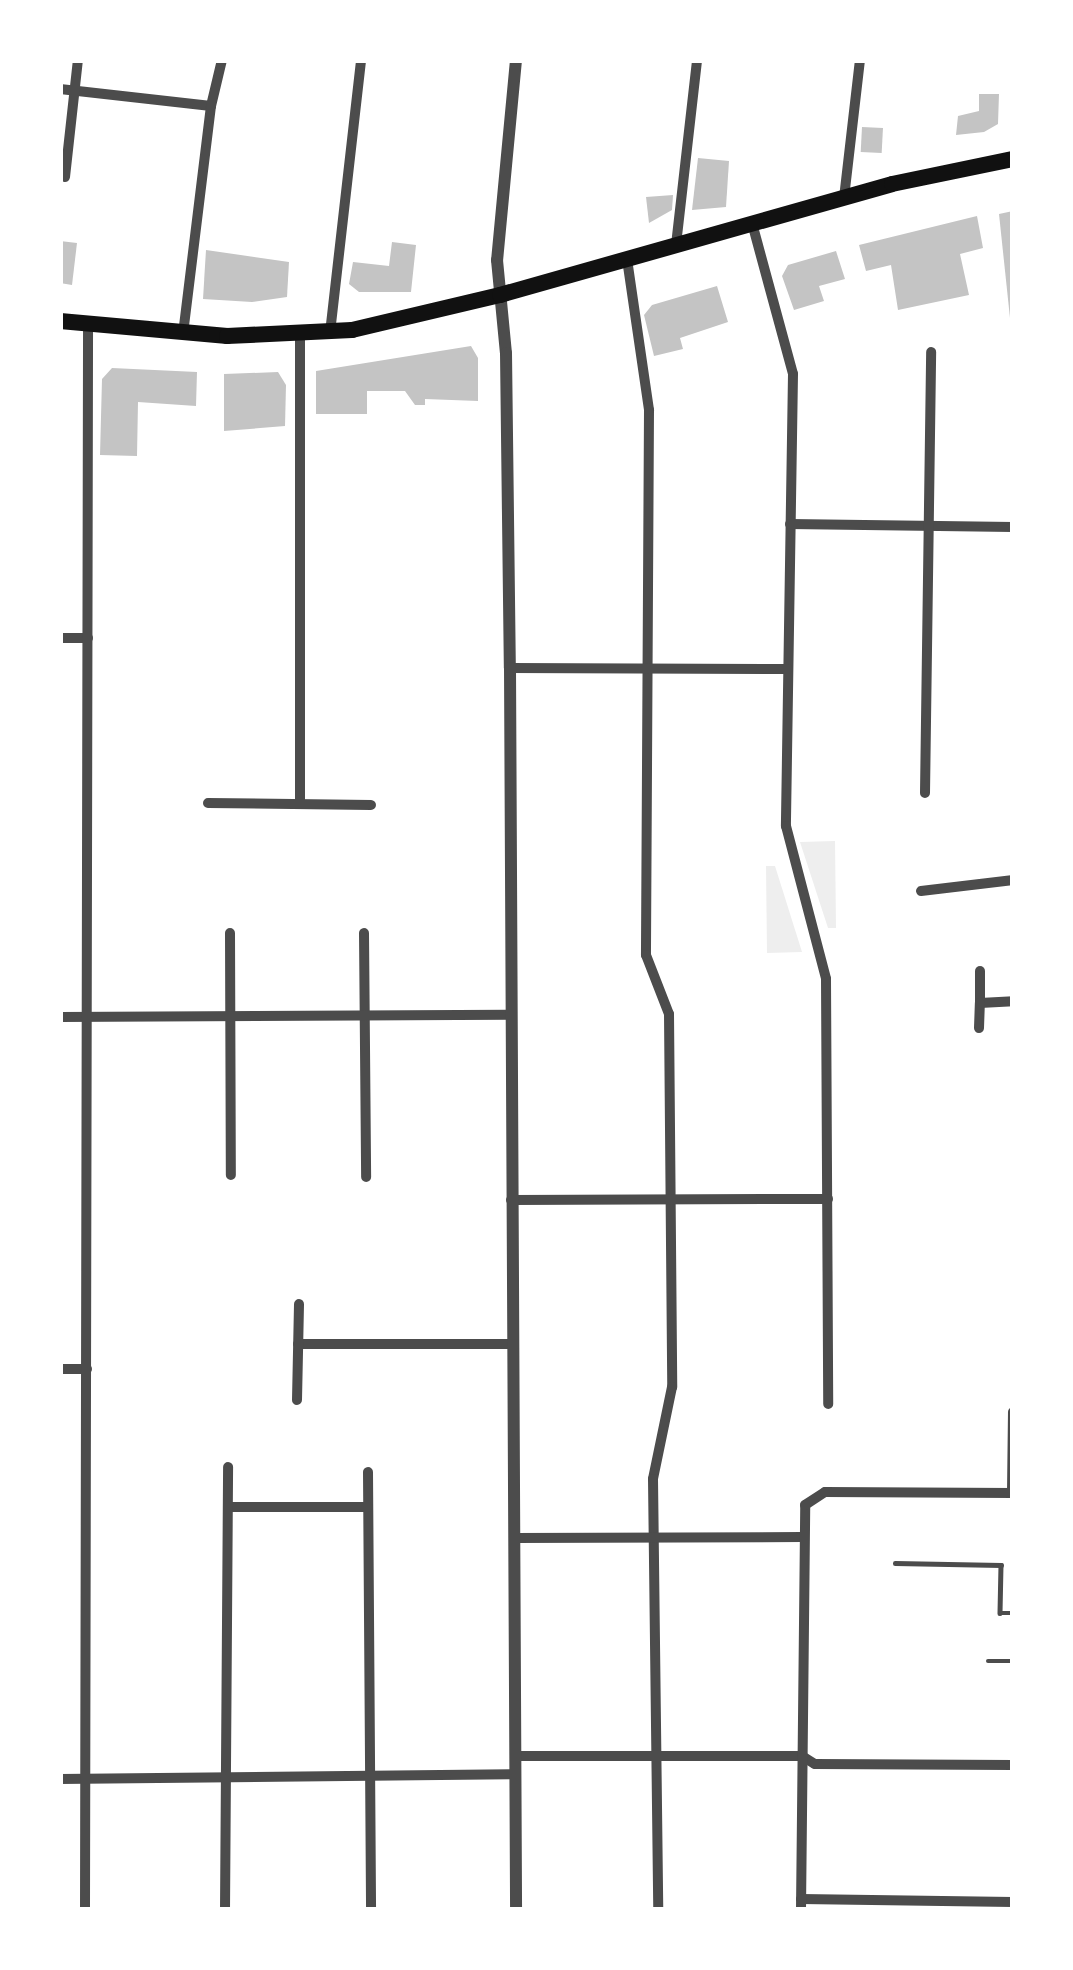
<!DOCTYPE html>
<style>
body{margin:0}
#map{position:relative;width:1073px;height:1970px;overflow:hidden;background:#fff;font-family:"Roboto Serif",serif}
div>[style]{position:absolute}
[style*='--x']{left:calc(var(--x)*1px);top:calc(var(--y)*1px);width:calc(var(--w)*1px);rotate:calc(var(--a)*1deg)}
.green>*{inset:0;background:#eee}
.building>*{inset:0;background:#c4c4c4;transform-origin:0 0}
.service>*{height:4.5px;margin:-2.25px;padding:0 2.25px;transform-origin:2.25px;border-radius:2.25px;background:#4c4c4c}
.minor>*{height:10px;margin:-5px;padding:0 5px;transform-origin:5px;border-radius:5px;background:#4c4c4c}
.tertiary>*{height:12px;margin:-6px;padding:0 6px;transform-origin:6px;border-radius:6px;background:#4c4c4c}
.primary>*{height:16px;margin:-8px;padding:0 8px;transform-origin:8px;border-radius:8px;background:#111}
span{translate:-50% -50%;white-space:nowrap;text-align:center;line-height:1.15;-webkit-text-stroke:10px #fff;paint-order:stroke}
.frame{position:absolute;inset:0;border:63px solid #fff;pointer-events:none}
</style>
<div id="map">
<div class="green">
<div style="clip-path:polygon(835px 841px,836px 928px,828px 928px,800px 842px)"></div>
<div style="clip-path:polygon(766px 866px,775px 866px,802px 952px,767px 953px)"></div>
</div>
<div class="building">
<div style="clip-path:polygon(979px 94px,999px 94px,998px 124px,984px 132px,956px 135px,958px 116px,979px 111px)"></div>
<div style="left:862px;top:127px;width:21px;height:25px;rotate:3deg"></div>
<div style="clip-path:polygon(698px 158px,729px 161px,726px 207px,692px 210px)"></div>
<div style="clip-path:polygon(673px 195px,672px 210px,649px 223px,646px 197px)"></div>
<div style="clip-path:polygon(1013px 211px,1013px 318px,1010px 318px,999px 214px)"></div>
<div style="clip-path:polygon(977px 216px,983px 248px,960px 254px,969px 295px,898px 310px,891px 265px,866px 271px,859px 245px)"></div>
<div style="clip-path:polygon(60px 241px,77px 243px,72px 285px,60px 283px)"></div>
<div style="clip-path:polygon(392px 242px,416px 245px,411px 292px,359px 292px,349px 284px,353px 262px,389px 266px)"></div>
<div style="clip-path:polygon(206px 250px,289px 262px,287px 297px,252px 302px,203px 299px)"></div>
<div style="clip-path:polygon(836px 251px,845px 279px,819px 286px,824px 301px,794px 310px,782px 276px,788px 265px)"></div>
<div style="clip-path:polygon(717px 286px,728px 322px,680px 338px,683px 349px,654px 356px,644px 315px,652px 305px)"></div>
<div style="clip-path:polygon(471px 346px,478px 358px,478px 401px,425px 399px,425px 405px,415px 405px,405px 391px,367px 391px,367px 414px,316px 414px,316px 371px)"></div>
<div style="clip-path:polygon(112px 368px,197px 372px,196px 406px,138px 402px,137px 456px,100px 455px,102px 379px)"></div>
<div style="clip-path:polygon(278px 372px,286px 385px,285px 426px,224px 431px,224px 374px)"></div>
</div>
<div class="service">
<div style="--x:895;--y:1563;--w:106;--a:1.1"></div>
<div style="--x:1001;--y:1565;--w:48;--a:91.2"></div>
<div style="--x:1000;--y:1613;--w:13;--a:0"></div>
<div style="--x:988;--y:1661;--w:25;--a:0"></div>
</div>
<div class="minor">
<div style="--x:60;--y:89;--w:152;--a:6.4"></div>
<div style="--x:65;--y:177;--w:118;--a:-83.7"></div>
<div style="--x:844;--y:198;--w:139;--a:-83.4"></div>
<div style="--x:752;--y:223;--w:156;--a:74.8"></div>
<div style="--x:793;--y:374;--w:452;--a:90.9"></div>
<div style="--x:786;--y:826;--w:158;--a:75.3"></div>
<div style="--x:826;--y:979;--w:425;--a:89.7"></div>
<div style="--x:676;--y:245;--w:186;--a:-83.5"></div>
<div style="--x:627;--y:259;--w:153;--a:81.7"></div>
<div style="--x:649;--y:410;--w:545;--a:90.32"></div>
<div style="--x:646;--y:955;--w:63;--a:68.7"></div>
<div style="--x:669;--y:1014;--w:373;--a:89.5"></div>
<div style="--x:672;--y:1387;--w:94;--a:101.7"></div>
<div style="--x:653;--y:1479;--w:431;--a:89.3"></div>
<div style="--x:330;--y:333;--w:275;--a:-83.5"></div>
<div style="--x:183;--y:334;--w:230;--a:-83"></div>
<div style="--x:211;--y:106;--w:47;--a:-76.6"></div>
<div style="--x:300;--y:335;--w:469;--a:90"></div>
<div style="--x:790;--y:524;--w:223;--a:0.8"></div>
<div style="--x:60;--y:638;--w:28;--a:0"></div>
<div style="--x:510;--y:668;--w:278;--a:0.2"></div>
<div style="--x:925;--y:793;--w:441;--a:-89.2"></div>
<div style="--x:208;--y:803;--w:163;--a:0.7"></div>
<div style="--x:921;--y:891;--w:93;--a:-6.8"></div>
<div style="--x:230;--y:933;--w:242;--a:89.8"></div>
<div style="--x:364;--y:933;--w:244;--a:89.5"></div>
<div style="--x:980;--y:971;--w:32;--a:90"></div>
<div style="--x:980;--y:1003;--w:33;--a:-3"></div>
<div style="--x:60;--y:1017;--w:449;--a:-0.3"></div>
<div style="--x:979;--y:1028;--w:25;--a:-88"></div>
<div style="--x:511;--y:1200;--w:317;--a:-0.2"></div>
<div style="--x:298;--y:1344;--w:214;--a:0"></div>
<div style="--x:60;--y:1369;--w:27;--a:0"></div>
<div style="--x:297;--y:1400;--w:96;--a:-88.8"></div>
<div style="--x:368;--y:1472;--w:438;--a:89.6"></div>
<div style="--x:1012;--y:1493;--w:81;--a:-89.3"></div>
<div style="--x:228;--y:1507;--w:140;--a:0"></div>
<div style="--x:514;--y:1538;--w:288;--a:-0.2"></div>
<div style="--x:516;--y:1756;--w:286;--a:0"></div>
<div style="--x:802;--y:1756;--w:15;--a:32"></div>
<div style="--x:815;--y:1764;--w:198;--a:0.3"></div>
<div style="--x:60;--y:1779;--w:456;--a:-0.6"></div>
<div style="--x:801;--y:1899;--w:212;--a:0.8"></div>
<div style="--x:85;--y:1910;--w:1585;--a:-89.89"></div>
<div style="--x:225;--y:1910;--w:443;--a:-89.6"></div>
<div style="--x:801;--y:1910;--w:405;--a:-89.4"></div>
<div style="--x:805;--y:1505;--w:24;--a:-33"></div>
<div style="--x:825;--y:1492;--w:188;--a:0.3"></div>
</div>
<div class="tertiary">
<div style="--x:516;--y:60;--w:201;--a:95.4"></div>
<div style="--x:497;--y:260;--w:93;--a:84.5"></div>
<div style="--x:506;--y:353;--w:315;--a:89.3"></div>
<div style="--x:510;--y:668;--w:1242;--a:89.72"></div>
</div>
<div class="primary">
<div style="--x:60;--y:321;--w:168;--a:5.1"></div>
<div style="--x:227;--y:336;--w:125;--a:-2.7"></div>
<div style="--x:352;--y:330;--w:152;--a:-13.3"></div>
<div style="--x:500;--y:295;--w:407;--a:-15.8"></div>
<div style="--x:892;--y:184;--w:124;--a:-11.7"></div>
</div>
<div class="frame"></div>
</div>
